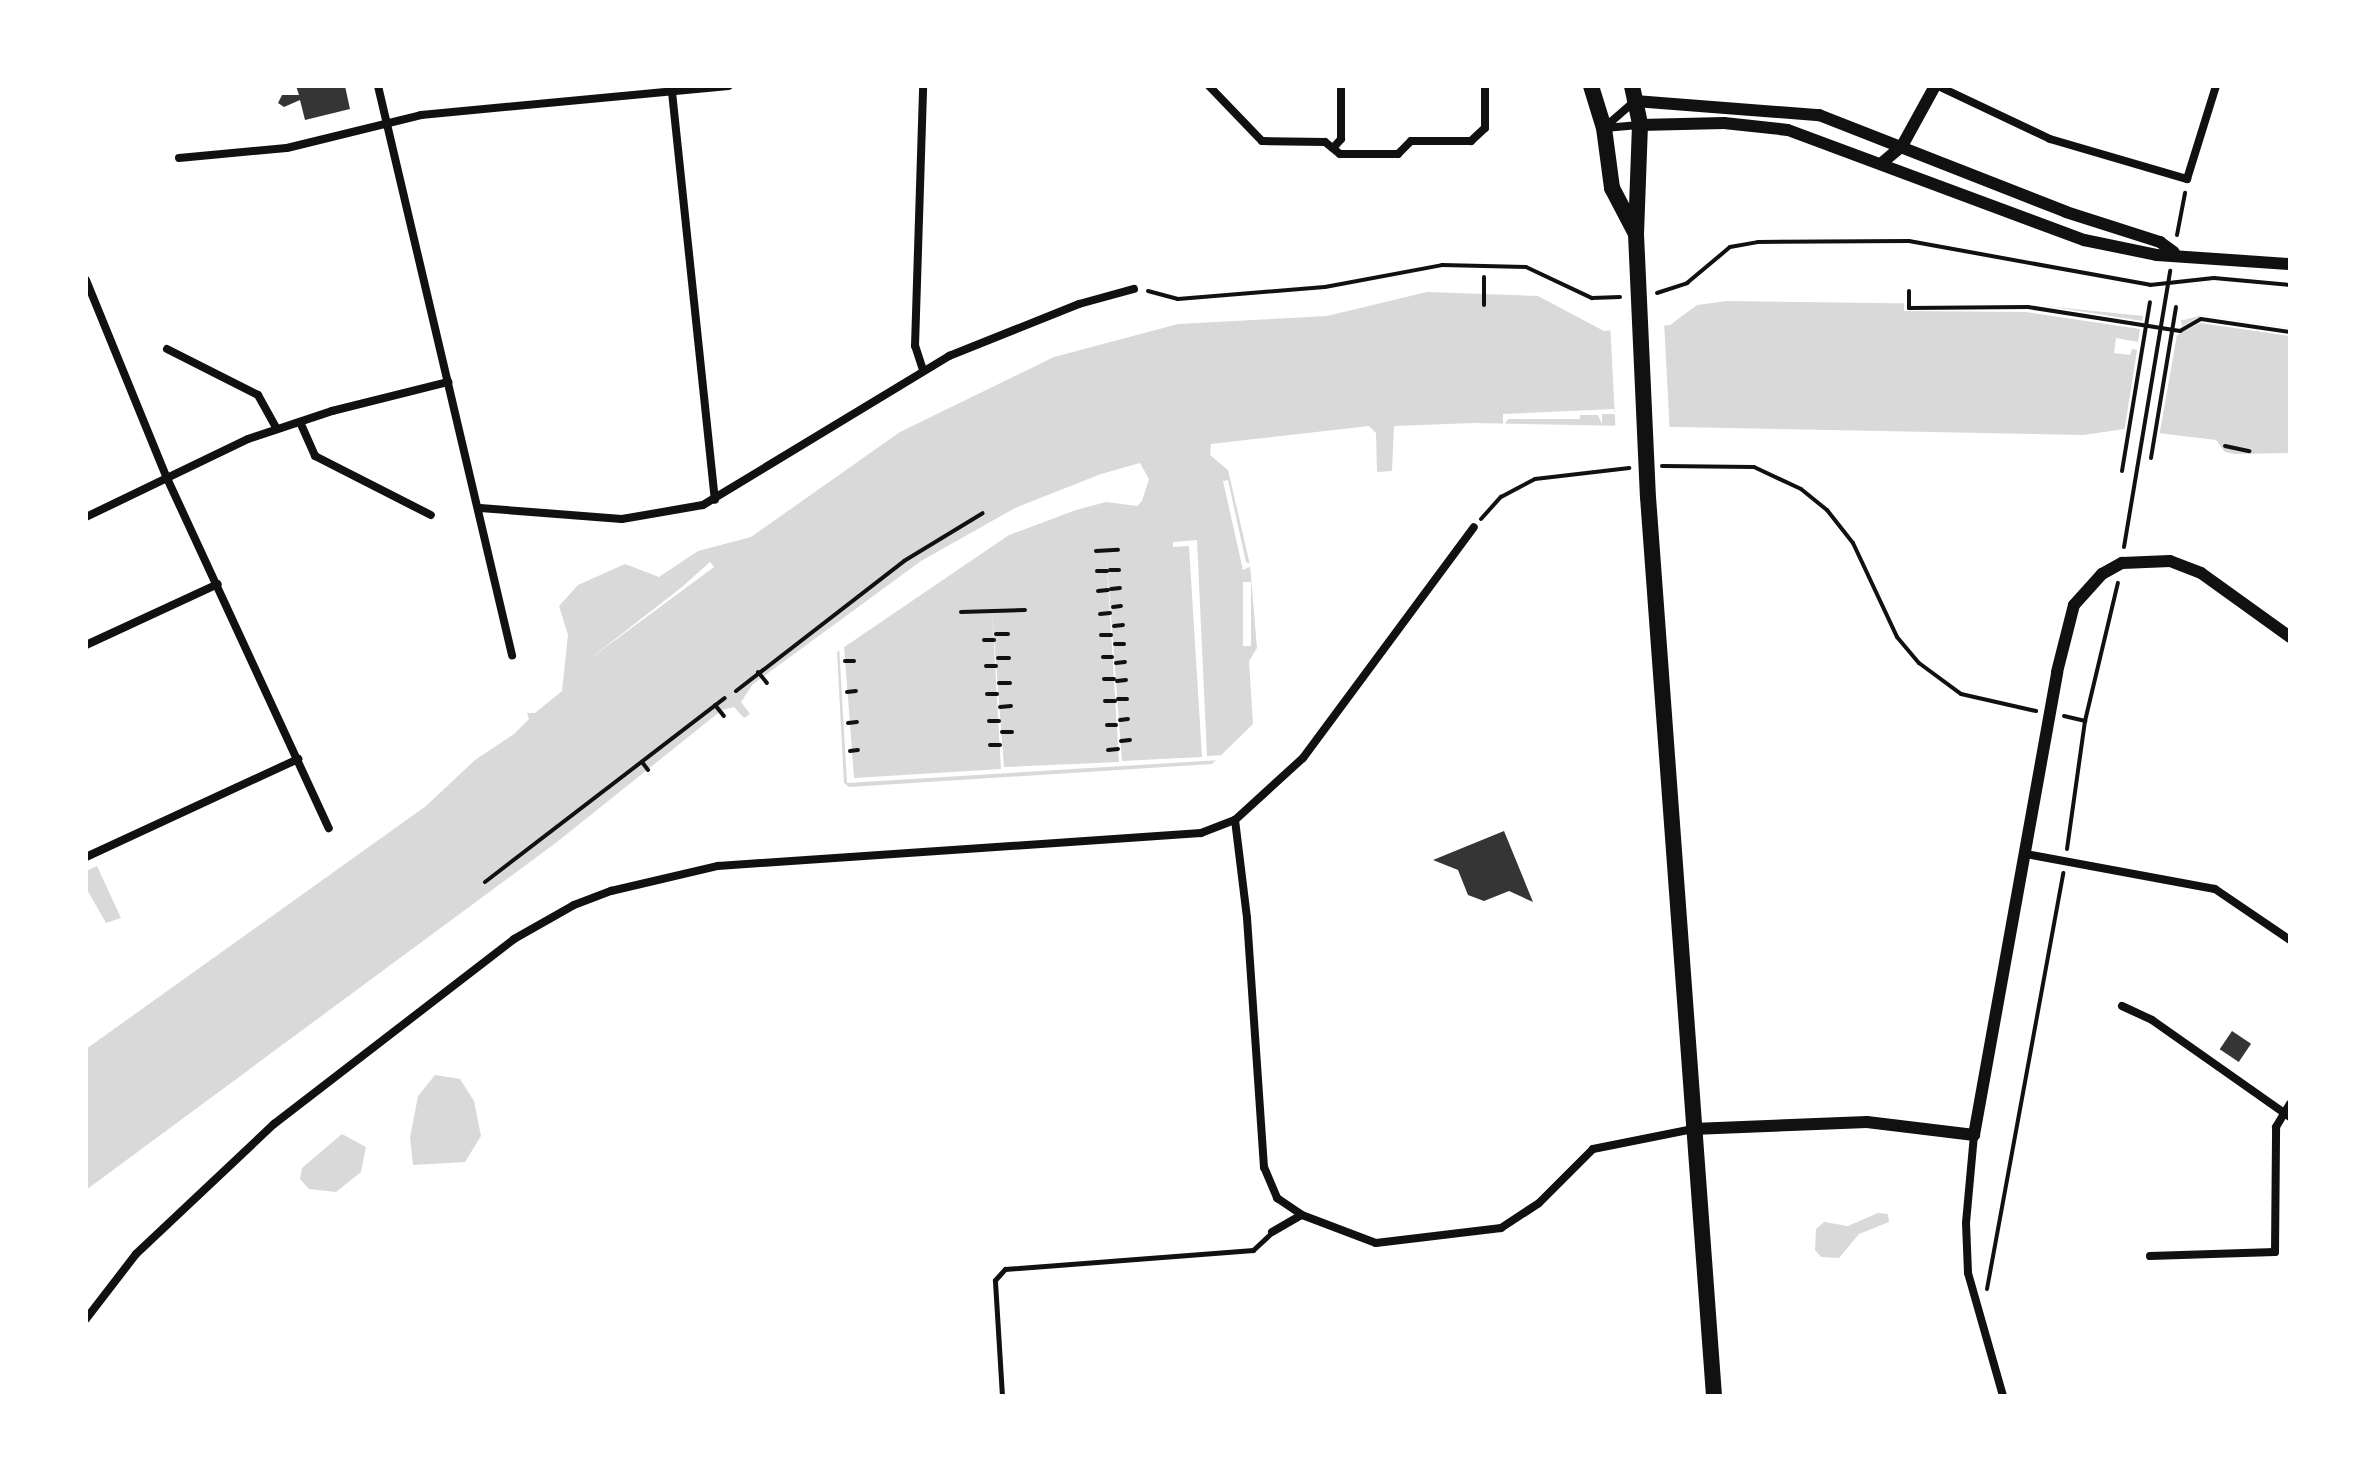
<!DOCTYPE html>
<style>
body{margin:0}
#map{position:relative;width:2376px;height:1482px;overflow:hidden;background:#fff;font-family:"Sofia Sans Condensed",sans-serif}
div>[style]{position:absolute}
[style*='--x']{left:calc(var(--x)*1px);top:calc(var(--y)*1px);width:calc(var(--w)*1px);rotate:calc(var(--a)*1deg)}
.water>*{inset:0;background:#d9d9d9}
.pier>*{inset:0;background:#fff;transform-origin:0 0}
.building>*{inset:0;background:#353535;transform-origin:0 0}
.path>*{height:4px;margin:-2px;padding:0 2px;transform-origin:2px;border-radius:2px;background:#111}
.service>*{height:5px;margin:-2.5px;padding:0 2.5px;transform-origin:2.5px;border-radius:2.5px;background:#111}
.minor>*{height:8px;margin:-4px;padding:0 4px;transform-origin:4px;border-radius:4px;background:#111}
.tertiary>*{height:12px;margin:-6px;padding:0 6px;transform-origin:6px;border-radius:6px;background:#111}
.primary>*{height:16px;margin:-8px;padding:0 8px;transform-origin:8px;border-radius:8px;background:#111}
span{translate:-50% -50%;white-space:nowrap;text-align:center;line-height:1.15;-webkit-text-stroke:7px #fff;paint-order:stroke}
.frame{position:absolute;inset:0;border:88px solid #fff;pointer-events:none}
</style>
<div id="map">
<div class="water">
<div style="clip-path:polygon(1427px 292px,1538px 296px,1604px 331px,1670px 325px,1697px 305px,1727px 301px,2034px 305px,2184px 320px,2202px 315px,2290px 328px,2290px 453px,2234px 454px,2225px 452px,2216px 440px,2124px 429px,2084px 435px,1473px 423px,1394px 426px,1392px 471px,1377px 472px,1376px 433px,1369px 426px,1211px 444px,1210px 455px,1228px 470px,1250px 565px,1257px 648px,1249px 661px,1253px 724px,1212px 764px,849px 787px,844px 783px,837px 652px,1009px 535px,1076px 510px,1106px 502px,1137px 506px,1142px 501px,1149px 479px,1140px 463px,1101px 474px,1015px 508px,921px 561px,753px 684px,741px 702px,750px 714px,744px 718px,734px 707px,722px 710px,557px 842px,86px 1190px,86px 1049px,426px 806px,475px 760px,514px 734px,529px 719px,527px 713px,535px 713px,562px 691px,568px 635px,559px 606px,578px 585px,625px 564px,659px 577px,698px 551px,751px 537px,900px 432px,1054px 357px,1178px 324px,1327px 316px)"></div>
<div style="clip-path:polygon(97px 866px,121px 918px,106px 923px,86px 888px,86px 871px)"></div>
<div style="clip-path:polygon(435px 1075px,460px 1079px,474px 1101px,481px 1136px,465px 1162px,413px 1165px,410px 1138px,418px 1096px)"></div>
<div style="clip-path:polygon(342px 1134px,366px 1147px,361px 1172px,336px 1192px,309px 1189px,300px 1179px,302px 1168px)"></div>
<div style="clip-path:polygon(1878px 1213px,1888px 1214px,1889px 1222px,1859px 1234px,1839px 1258px,1821px 1257px,1815px 1250px,1816px 1229px,1824px 1222px,1848px 1226px)"></div>
</div>
<div class="pier">
<div style="clip-path:polygon(1904px 298px,1913px 298px,1914px 303px,2027px 303px,2142px 321px,2144px 312px,2180px 316px,2182px 327px,2202px 315px,2290px 328px,2290px 336px,2200px 323px,2177px 335px,2159px 437px,2124px 433px,2137px 350px,2132px 349px,2130px 355px,2114px 353px,2116px 338px,2138px 342px,2140px 329px,2026px 312px,1904px 311px)"></div>
<div style="left:1664px;top:321px;width:108px;height:54px;rotate:87deg"></div>
<div style="clip-path:polygon(1614px 409px,1615px 414px,1602px 414px,1602px 424px,1598px 415px,1580px 415px,1580px 419px,1508px 419px,1503px 427px,1503px 414px)"></div>
<div style="clip-path:polygon(1228px 480px,1246px 562px,1254px 565px,1243px 570px,1223px 481px)"></div>
<div style="clip-path:polygon(1197px 540px,1207px 756px,1225px 755px,1221px 760px,847px 783px,839px 645px,844px 645px,854px 778px,1001px 769px,992px 611px,1004px 767px,1119px 762px,1106px 550px,1122px 761px,1202px 757px,1189px 546px,1173px 547px,1173px 542px)"></div>
<div style="clip-path:polygon(710px 562px,714px 567px,587px 661px,682px 587px)"></div>
<div style="left:1243px;top:582px;width:8px;height:64px"></div>
</div>
<div class="building">
<div style="clip-path:polygon(296px 86px,345px 86px,350px 109px,305px 120px,300px 100px,284px 107px,278px 103px,282px 95px,299px 95px)"></div>
<div style="clip-path:polygon(1504px 831px,1533px 902px,1509px 891px,1484px 901px,1468px 895px,1458px 870px,1433px 860px)"></div>
<div style="left:2232px;top:1031px;width:23px;height:22px;rotate:34deg"></div>
</div>
<div class="path">
<div style="--x:2177;--y:235;--w:43;--a:-79.2"></div>
<div style="--x:1148;--y:291;--w:31;--a:15"></div>
<div style="--x:1178;--y:299;--w:147;--a:-4.7"></div>
<div style="--x:1325;--y:287;--w:119;--a:-10.6"></div>
<div style="--x:1442;--y:265;--w:84;--a:1.4"></div>
<div style="--x:1526;--y:267;--w:73;--a:25.2"></div>
<div style="--x:1592;--y:298;--w:28;--a:-2"></div>
<div style="--x:1909;--y:291;--w:17;--a:90"></div>
<div style="--x:1909;--y:308;--w:119;--a:-0.5"></div>
<div style="--x:2028;--y:307;--w:154;--a:9"></div>
<div style="--x:2180;--y:331;--w:24;--a:-30"></div>
<div style="--x:2201;--y:319;--w:90;--a:8.3"></div>
<div style="--x:1657;--y:293;--w:32;--a:-18"></div>
<div style="--x:1687;--y:283;--w:56;--a:-39.9"></div>
<div style="--x:1730;--y:247;--w:28;--a:-10"></div>
<div style="--x:1758;--y:242;--w:151;--a:-0.4"></div>
<div style="--x:1909;--y:241;--w:245;--a:10.3"></div>
<div style="--x:2150;--y:285;--w:64;--a:-6.2"></div>
<div style="--x:2214;--y:278;--w:76;--a:5.3"></div>
<div style="--x:1484;--y:305;--w:28;--a:-90"></div>
<div style="--x:2225;--y:446;--w:25;--a:12"></div>
<div style="--x:2151;--y:458;--w:153;--a:-80.6"></div>
<div style="--x:1662;--y:466;--w:92;--a:0.6"></div>
<div style="--x:1754;--y:467;--w:52;--a:25.1"></div>
<div style="--x:1801;--y:489;--w:33;--a:39"></div>
<div style="--x:1827;--y:510;--w:42;--a:51.8"></div>
<div style="--x:1853;--y:543;--w:104;--a:64.9"></div>
<div style="--x:1897;--y:637;--w:34;--a:50"></div>
<div style="--x:1919;--y:663;--w:52;--a:36.4"></div>
<div style="--x:1961;--y:694;--w:77;--a:12.8"></div>
<div style="--x:2122;--y:471;--w:171;--a:-80.6"></div>
<div style="--x:1481;--y:519;--w:30;--a:-48"></div>
<div style="--x:1501;--y:497;--w:38;--a:-28"></div>
<div style="--x:1535;--y:479;--w:95;--a:-6.7"></div>
<div style="--x:2124;--y:547;--w:280;--a:-80.5"></div>
<div style="--x:1096;--y:551;--w:22;--a:-3"></div>
<div style="--x:1110;--y:570;--w:9;--a:0"></div>
<div style="--x:1097;--y:571;--w:10;--a:0"></div>
<div style="--x:1111;--y:589;--w:9;--a:-6"></div>
<div style="--x:1098;--y:591;--w:10;--a:-6"></div>
<div style="--x:1113;--y:607;--w:8;--a:-7"></div>
<div style="--x:961;--y:612;--w:64;--a:-1.8"></div>
<div style="--x:1100;--y:614;--w:10;--a:-6"></div>
<div style="--x:1114;--y:626;--w:9;--a:-6"></div>
<div style="--x:996;--y:634;--w:12;--a:0"></div>
<div style="--x:1101;--y:635;--w:10;--a:0"></div>
<div style="--x:984;--y:640;--w:10;--a:0"></div>
<div style="--x:1115;--y:644;--w:9;--a:0"></div>
<div style="--x:1103;--y:657;--w:9;--a:0"></div>
<div style="--x:998;--y:658;--w:11;--a:0"></div>
<div style="--x:845;--y:661;--w:9;--a:0"></div>
<div style="--x:1116;--y:663;--w:9;--a:-6"></div>
<div style="--x:986;--y:666;--w:10;--a:0"></div>
<div style="--x:758;--y:672;--w:14;--a:51"></div>
<div style="--x:1104;--y:679;--w:10;--a:0"></div>
<div style="--x:1117;--y:681;--w:9;--a:-6"></div>
<div style="--x:999;--y:683;--w:11;--a:0"></div>
<div style="--x:736;--y:691;--w:212;--a:-37.7"></div>
<div style="--x:904;--y:561;--w:92;--a:-31.3"></div>
<div style="--x:847;--y:692;--w:9;--a:-6"></div>
<div style="--x:987;--y:694;--w:10;--a:0"></div>
<div style="--x:1118;--y:699;--w:9;--a:0"></div>
<div style="--x:1105;--y:701;--w:10;--a:0"></div>
<div style="--x:715;--y:705;--w:14;--a:51"></div>
<div style="--x:1000;--y:707;--w:11;--a:-5"></div>
<div style="--x:2064;--y:716;--w:22;--a:13"></div>
<div style="--x:1120;--y:720;--w:8;--a:-7"></div>
<div style="--x:989;--y:721;--w:10;--a:0"></div>
<div style="--x:848;--y:723;--w:9;--a:-6"></div>
<div style="--x:1107;--y:725;--w:9;--a:0"></div>
<div style="--x:1002;--y:732;--w:10;--a:0"></div>
<div style="--x:1121;--y:741;--w:9;--a:-6"></div>
<div style="--x:990;--y:745;--w:10;--a:0"></div>
<div style="--x:1108;--y:750;--w:10;--a:-6"></div>
<div style="--x:850;--y:751;--w:8;--a:-7"></div>
<div style="--x:642;--y:762;--w:10;--a:53"></div>
<div style="--x:2067;--y:849;--w:129;--a:-82"></div>
<div style="--x:2085;--y:721;--w:142;--a:-76.6"></div>
<div style="--x:485;--y:882;--w:302;--a:-37.5"></div>
<div style="--x:1987;--y:1289;--w:423;--a:-79.6"></div>
</div>
<div class="service">
<div style="--x:1002;--y:1396;--w:116;--a:-93.5"></div>
<div style="--x:995;--y:1280;--w:15;--a:-48"></div>
<div style="--x:1005;--y:1269;--w:249;--a:-4.4"></div>
<div style="--x:1253;--y:1250;--w:25;--a:-43"></div>
</div>
<div class="minor">
<div style="--x:378;--y:86;--w:585;--a:76.75"></div>
<div style="--x:1209;--y:86;--w:76;--a:46.1"></div>
<div style="--x:1262;--y:141;--w:63;--a:0.9"></div>
<div style="--x:1325;--y:142;--w:19;--a:39"></div>
<div style="--x:1340;--y:154;--w:58;--a:0"></div>
<div style="--x:1398;--y:154;--w:18;--a:-45"></div>
<div style="--x:1411;--y:141;--w:60;--a:0"></div>
<div style="--x:1471;--y:141;--w:19;--a:-43"></div>
<div style="--x:1485;--y:128;--w:42;--a:-90"></div>
<div style="--x:1938;--y:86;--w:124;--a:25.3"></div>
<div style="--x:2050;--y:139;--w:143;--a:16.3"></div>
<div style="--x:2187;--y:179;--w:97;--a:-72.7"></div>
<div style="--x:672;--y:92;--w:410;--a:84"></div>
<div style="--x:1605;--y:127;--w:38;--a:-41"></div>
<div style="--x:1605;--y:128;--w:34;--a:-5"></div>
<div style="--x:1333;--y:148;--w:12;--a:-48"></div>
<div style="--x:1341;--y:139;--w:53;--a:-90"></div>
<div style="--x:179;--y:158;--w:108;--a:-5.3"></div>
<div style="--x:287;--y:148;--w:138;--a:-13.8"></div>
<div style="--x:421;--y:115;--w:309;--a:-5.4"></div>
<div style="--x:86;--y:280;--w:212;--a:67.8"></div>
<div style="--x:166;--y:476;--w:388;--a:65.2"></div>
<div style="--x:167;--y:349;--w:102;--a:26.8"></div>
<div style="--x:258;--y:395;--w:39;--a:61"></div>
<div style="--x:923;--y:370;--w:25;--a:-108"></div>
<div style="--x:915;--y:346;--w:260;--a:-88.2"></div>
<div style="--x:300;--y:422;--w:37;--a:66"></div>
<div style="--x:315;--y:456;--w:130;--a:27"></div>
<div style="--x:480;--y:508;--w:142;--a:4.4"></div>
<div style="--x:622;--y:519;--w:82;--a:-9.8"></div>
<div style="--x:703;--y:505;--w:288;--a:-31.2"></div>
<div style="--x:949;--y:356;--w:140;--a:-21.8"></div>
<div style="--x:1079;--y:304;--w:57;--a:-15.3"></div>
<div style="--x:86;--y:517;--w:180;--a:-25.7"></div>
<div style="--x:248;--y:439;--w:89;--a:-18.4"></div>
<div style="--x:332;--y:411;--w:120;--a:-14"></div>
<div style="--x:86;--y:645;--w:145;--a:-24.8"></div>
<div style="--x:1235;--y:820;--w:99;--a:83"></div>
<div style="--x:1247;--y:918;--w:250;--a:86.1"></div>
<div style="--x:1264;--y:1167;--w:34;--a:67"></div>
<div style="--x:1277;--y:1198;--w:30;--a:34"></div>
<div style="--x:1302;--y:1215;--w:79;--a:20.7"></div>
<div style="--x:1376;--y:1243;--w:126;--a:-6.8"></div>
<div style="--x:1501;--y:1228;--w:45;--a:-33.3"></div>
<div style="--x:1539;--y:1203;--w:76;--a:-45"></div>
<div style="--x:1593;--y:1149;--w:102;--a:-11.3"></div>
<div style="--x:2026;--y:854;--w:192;--a:10.5"></div>
<div style="--x:2215;--y:889;--w:91;--a:34.2"></div>
<div style="--x:86;--y:857;--w:234;--a:-24.8"></div>
<div style="--x:2122;--y:1006;--w:33;--a:25"></div>
<div style="--x:2152;--y:1020;--w:169;--a:35.1"></div>
<div style="--x:1974;--y:1135;--w:88;--a:95.2"></div>
<div style="--x:1966;--y:1223;--w:50;--a:87.7"></div>
<div style="--x:1968;--y:1273;--w:128;--a:74.1"></div>
<div style="--x:1272;--y:1232;--w:34;--a:-30"></div>
<div style="--x:2150;--y:1256;--w:125;--a:-1.8"></div>
<div style="--x:2275;--y:1252;--w:125;--a:-89.5"></div>
<div style="--x:2276;--y:1127;--w:27;--a:-59"></div>
<div style="--x:86;--y:1319;--w:82;--a:-52.4"></div>
<div style="--x:136;--y:1254;--w:190;--a:-43.3"></div>
<div style="--x:274;--y:1124;--w:303;--a:-37.6"></div>
<div style="--x:514;--y:939;--w:69;--a:-29.5"></div>
<div style="--x:574;--y:905;--w:40;--a:-21"></div>
<div style="--x:611;--y:891;--w:110;--a:-13.2"></div>
<div style="--x:718;--y:866;--w:484;--a:-3.9"></div>
<div style="--x:1201;--y:833;--w:36;--a:-21"></div>
<div style="--x:1235;--y:820;--w:92;--a:-42.4"></div>
<div style="--x:1303;--y:758;--w:287;--a:-53.5"></div>
</div>
<div class="tertiary">
<div style="--x:1635;--y:101;--w:185;--a:4.4"></div>
<div style="--x:1819;--y:115;--w:265;--a:21.4"></div>
<div style="--x:2066;--y:212;--w:99;--a:17.7"></div>
<div style="--x:2160;--y:242;--w:17;--a:36"></div>
<div style="--x:1640;--y:125;--w:84;--a:-1.4"></div>
<div style="--x:1724;--y:123;--w:64;--a:6.2"></div>
<div style="--x:1788;--y:130;--w:316;--a:20.4"></div>
<div style="--x:2084;--y:240;--w:75;--a:11.6"></div>
<div style="--x:2157;--y:255;--w:133;--a:3.9"></div>
<div style="--x:1883;--y:162;--w:25;--a:-40"></div>
<div style="--x:1902;--y:146;--w:68;--a:-61.2"></div>
<div style="--x:1693;--y:1129;--w:174;--a:-2.3"></div>
<div style="--x:1867;--y:1122;--w:108;--a:6.9"></div>
<div style="--x:1974;--y:1135;--w:470;--a:-79.8"></div>
<div style="--x:2057;--y:672;--w:69;--a:-75.8"></div>
<div style="--x:2074;--y:605;--w:42;--a:-47.9"></div>
<div style="--x:2102;--y:574;--w:23;--a:-29"></div>
<div style="--x:2122;--y:563;--w:48;--a:-2.4"></div>
<div style="--x:2170;--y:561;--w:33;--a:21"></div>
<div style="--x:2201;--y:573;--w:110;--a:35.7"></div>
</div>
<div class="primary">
<div style="--x:1591;--y:86;--w:44;--a:72.8"></div>
<div style="--x:1604;--y:128;--w:61;--a:82.4"></div>
<div style="--x:1612;--y:188;--w:50;--a:62.4"></div>
<div style="--x:1632;--y:86;--w:40;--a:78"></div>
<div style="--x:1640;--y:125;--w:109;--a:92.1"></div>
<div style="--x:1636;--y:234;--w:263;--a:87.4"></div>
<div style="--x:1648;--y:497;--w:901;--a:85.8"></div>
</div>
<div class="frame"></div>
</div>
